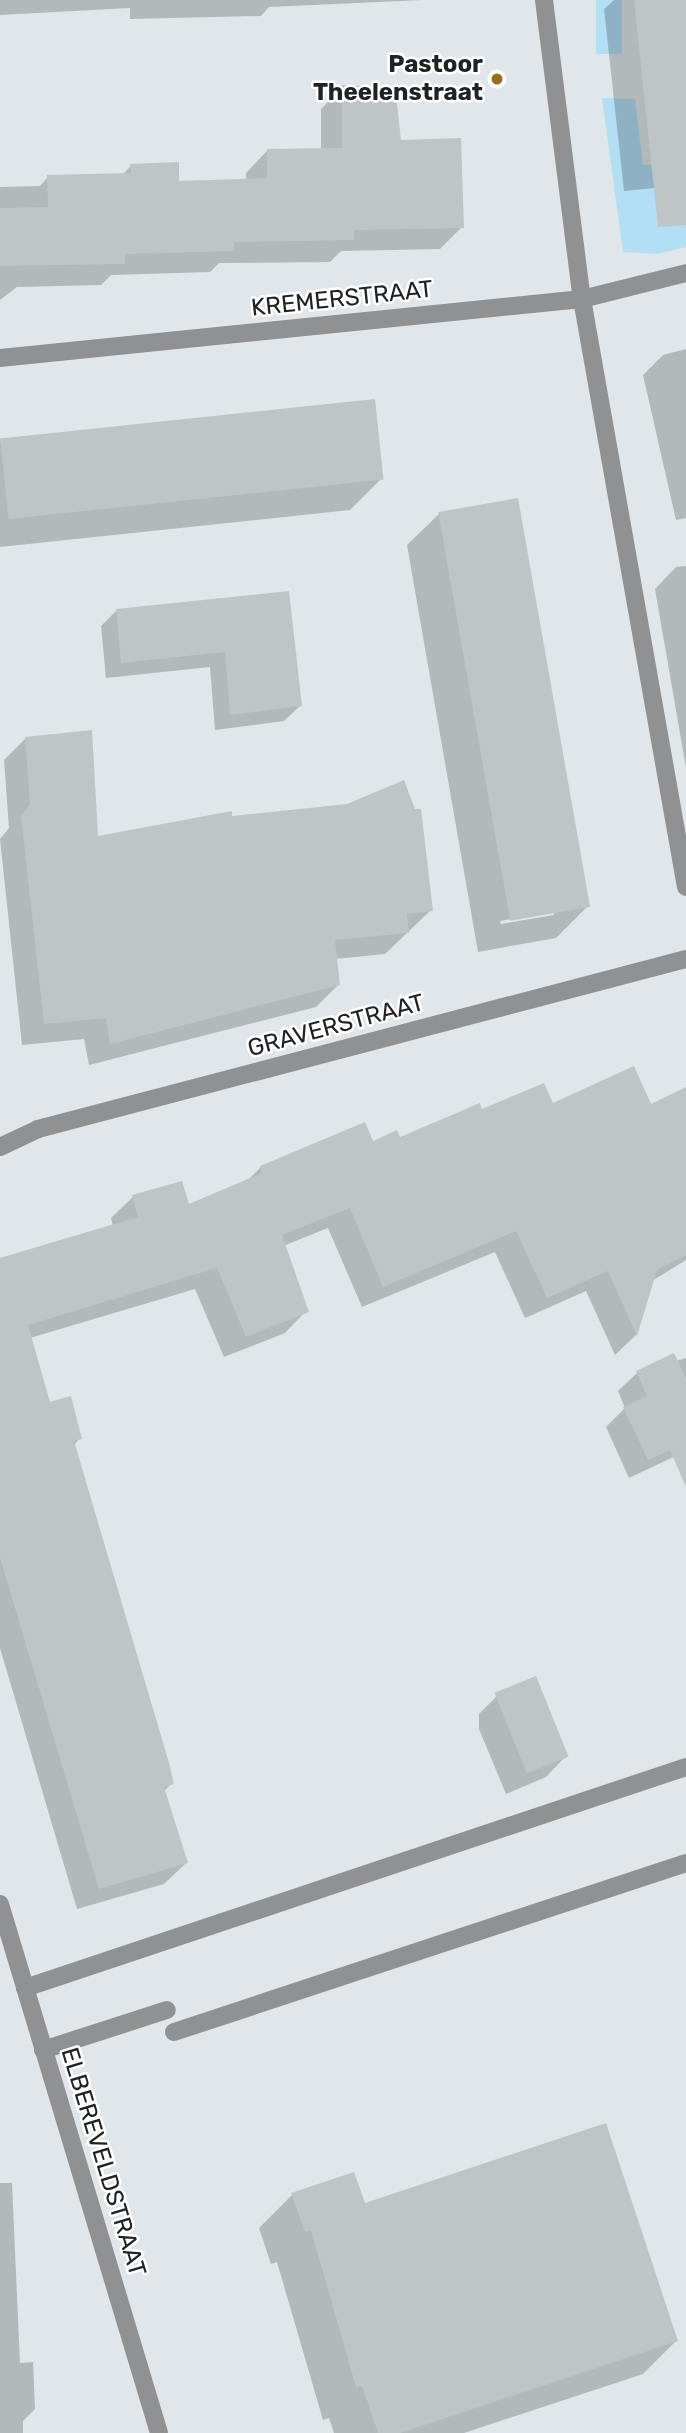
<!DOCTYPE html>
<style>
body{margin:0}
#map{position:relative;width:686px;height:2433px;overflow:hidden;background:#e0e6e9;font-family:Rubik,sans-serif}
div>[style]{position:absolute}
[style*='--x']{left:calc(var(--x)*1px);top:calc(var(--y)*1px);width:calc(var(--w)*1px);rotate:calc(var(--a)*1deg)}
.green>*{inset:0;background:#b2dff4;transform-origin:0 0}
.shadow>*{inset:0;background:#0003}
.building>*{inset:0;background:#bfc4c7;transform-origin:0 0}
.minor>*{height:18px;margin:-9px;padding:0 9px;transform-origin:9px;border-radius:9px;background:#8f9192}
.dots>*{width:19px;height:19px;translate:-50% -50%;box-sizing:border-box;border:4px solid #fff;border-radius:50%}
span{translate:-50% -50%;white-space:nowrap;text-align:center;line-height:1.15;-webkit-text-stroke:5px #fff;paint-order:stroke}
.poi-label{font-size:24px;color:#202223;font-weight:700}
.right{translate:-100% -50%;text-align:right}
.street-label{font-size:24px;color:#202223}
</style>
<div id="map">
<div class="green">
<div style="left:596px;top:0;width:26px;height:54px"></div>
<div style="clip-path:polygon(602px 98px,635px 99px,643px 165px,686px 162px,686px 247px,657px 254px,623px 252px)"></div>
</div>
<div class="shadow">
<div style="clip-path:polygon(0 0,423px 0,269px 7px,261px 16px,130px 19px,130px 8px,0 15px)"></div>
<div style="clip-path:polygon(614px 0,686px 0,686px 185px,624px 191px,604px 9px)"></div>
<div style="clip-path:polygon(343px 87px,399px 142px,462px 227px,440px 249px,341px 251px,330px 262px,219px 263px,210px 272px,111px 275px,101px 285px,17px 287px,0 300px,0 187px,40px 186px,48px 177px,122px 175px,131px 166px,178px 183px,246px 181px,246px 173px,267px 151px,321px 150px,321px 109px)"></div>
<div style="clip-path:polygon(686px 349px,686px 518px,676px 520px,643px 375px,663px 355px)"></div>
<div style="clip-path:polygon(0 440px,381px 479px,350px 510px,0 547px)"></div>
<div style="clip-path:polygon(evenodd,439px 514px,587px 907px,556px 938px,478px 952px,407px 545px,439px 514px,554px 912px,554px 915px,501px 924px,500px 921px,554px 912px)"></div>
<div style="clip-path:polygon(686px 566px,686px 768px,655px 589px,676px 567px)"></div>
<div style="clip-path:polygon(287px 593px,300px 706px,284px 721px,215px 730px,210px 667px,106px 678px,101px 626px,116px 611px)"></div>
<div style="clip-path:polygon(26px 738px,97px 839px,231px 818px,431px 910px,385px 954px,335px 959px,338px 985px,316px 1007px,89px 1065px,84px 1039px,22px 1045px,0 839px,9px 828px,4px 760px)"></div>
<div style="clip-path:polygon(686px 1089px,686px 1260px,652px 1281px,636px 1335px,615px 1355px,586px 1291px,525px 1318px,495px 1252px,362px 1307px,328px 1228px,283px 1246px,306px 1311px,285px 1333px,224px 1357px,195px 1289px,30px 1338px,49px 1404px,80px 1438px,74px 1445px,172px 1783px,164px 1791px,186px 1863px,164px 1884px,77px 1909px,0 1648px,0 1260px,113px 1226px,111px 1218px,133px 1197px,188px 1207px,247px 1181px,261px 1167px,399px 1139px,481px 1111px,552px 1106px,651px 1106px)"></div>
<div style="clip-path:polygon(686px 1358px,686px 1456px,684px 1452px,629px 1478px,606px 1427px,625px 1408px,618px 1391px,637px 1373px)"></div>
<div style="clip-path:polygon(501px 1692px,567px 1755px,546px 1777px,506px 1794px,479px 1729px,479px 1714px)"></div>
<div style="clip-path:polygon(0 2183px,12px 2183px,20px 2363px,33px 2362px,35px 2409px,23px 2421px,23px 2433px,0 2433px)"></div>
<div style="clip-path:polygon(292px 2195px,364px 2205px,676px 2341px,643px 2374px,464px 2433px,334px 2433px,329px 2418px,323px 2420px,277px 2262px,271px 2264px,259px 2228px)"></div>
</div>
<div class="building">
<div style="clip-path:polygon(634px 0,686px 0,686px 225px,658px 227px)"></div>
<div style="clip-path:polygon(342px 85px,395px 87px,401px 140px,461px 138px,464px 228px,354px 230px,354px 240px,234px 242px,234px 251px,125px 254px,125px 264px,0 266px,0 208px,48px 207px,47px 175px,131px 173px,130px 164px,179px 162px,179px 181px,267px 178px,267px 149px,342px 148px)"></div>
<div style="left:375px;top:399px;width:81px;height:377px;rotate:84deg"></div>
<div style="left:518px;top:498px;width:415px;height:81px;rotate:80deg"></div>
<div style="clip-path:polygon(289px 591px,302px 706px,230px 715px,225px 652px,121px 663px,116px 609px)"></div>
<div style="clip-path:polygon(92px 730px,98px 836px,232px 811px,232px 816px,347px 804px,404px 780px,415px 809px,421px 809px,433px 911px,407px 914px,409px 933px,335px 940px,340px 985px,110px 1044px,106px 1018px,44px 1024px,21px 816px,30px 804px,25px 737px)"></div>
<div style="clip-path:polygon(634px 1066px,651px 1104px,686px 1087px,686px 1255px,657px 1270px,637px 1336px,608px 1271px,547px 1298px,516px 1231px,383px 1287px,350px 1208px,282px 1235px,309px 1312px,246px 1337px,217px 1268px,28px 1325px,50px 1402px,71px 1396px,82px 1439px,74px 1441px,169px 1763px,174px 1784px,164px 1787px,188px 1863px,99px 1889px,0 1558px,0 1258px,138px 1217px,132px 1195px,182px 1181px,189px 1204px,262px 1173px,260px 1166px,365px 1122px,373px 1141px,397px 1130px,400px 1137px,480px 1103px,482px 1109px,544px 1083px,553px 1103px)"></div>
<div style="clip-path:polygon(674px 1353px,686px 1378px,686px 1487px,670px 1450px,648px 1460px,623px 1407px,647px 1396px,636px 1371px)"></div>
<div style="left:536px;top:1676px;width:87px;height:45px;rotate:68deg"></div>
<div style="clip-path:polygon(606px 2123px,678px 2341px,400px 2433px,378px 2433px,362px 2386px,356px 2387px,311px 2230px,305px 2232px,291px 2193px,354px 2172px,365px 2203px)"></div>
</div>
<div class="minor">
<div style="--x:544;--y:0;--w:301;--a:82.8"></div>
<div style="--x:582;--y:299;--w:597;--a:79.97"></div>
<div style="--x:0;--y:358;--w:585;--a:-5.79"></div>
<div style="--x:582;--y:299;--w:107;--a:-14"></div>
<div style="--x:0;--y:1147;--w:42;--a:-25.3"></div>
<div style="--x:38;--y:1129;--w:670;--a:-14.7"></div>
<div style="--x:0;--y:1904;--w:552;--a:73.27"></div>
<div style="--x:25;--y:1988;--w:697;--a:-18.49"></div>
<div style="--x:174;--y:2032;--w:539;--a:-18.27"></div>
<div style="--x:43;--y:2050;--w:130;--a:-17.9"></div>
</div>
<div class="dots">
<div style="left:497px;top:79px;background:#986d1b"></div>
</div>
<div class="poi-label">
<span class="right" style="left:483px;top:79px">Pastoor<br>Theelenstraat</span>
</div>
<div class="street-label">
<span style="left:342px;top:299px;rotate:-6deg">KREMERSTRAAT</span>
<span style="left:336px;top:1026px;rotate:-15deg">GRAVERSTRAAT</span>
<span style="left:103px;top:2162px;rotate:73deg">ELBEREVELDSTRAAT</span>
</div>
</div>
